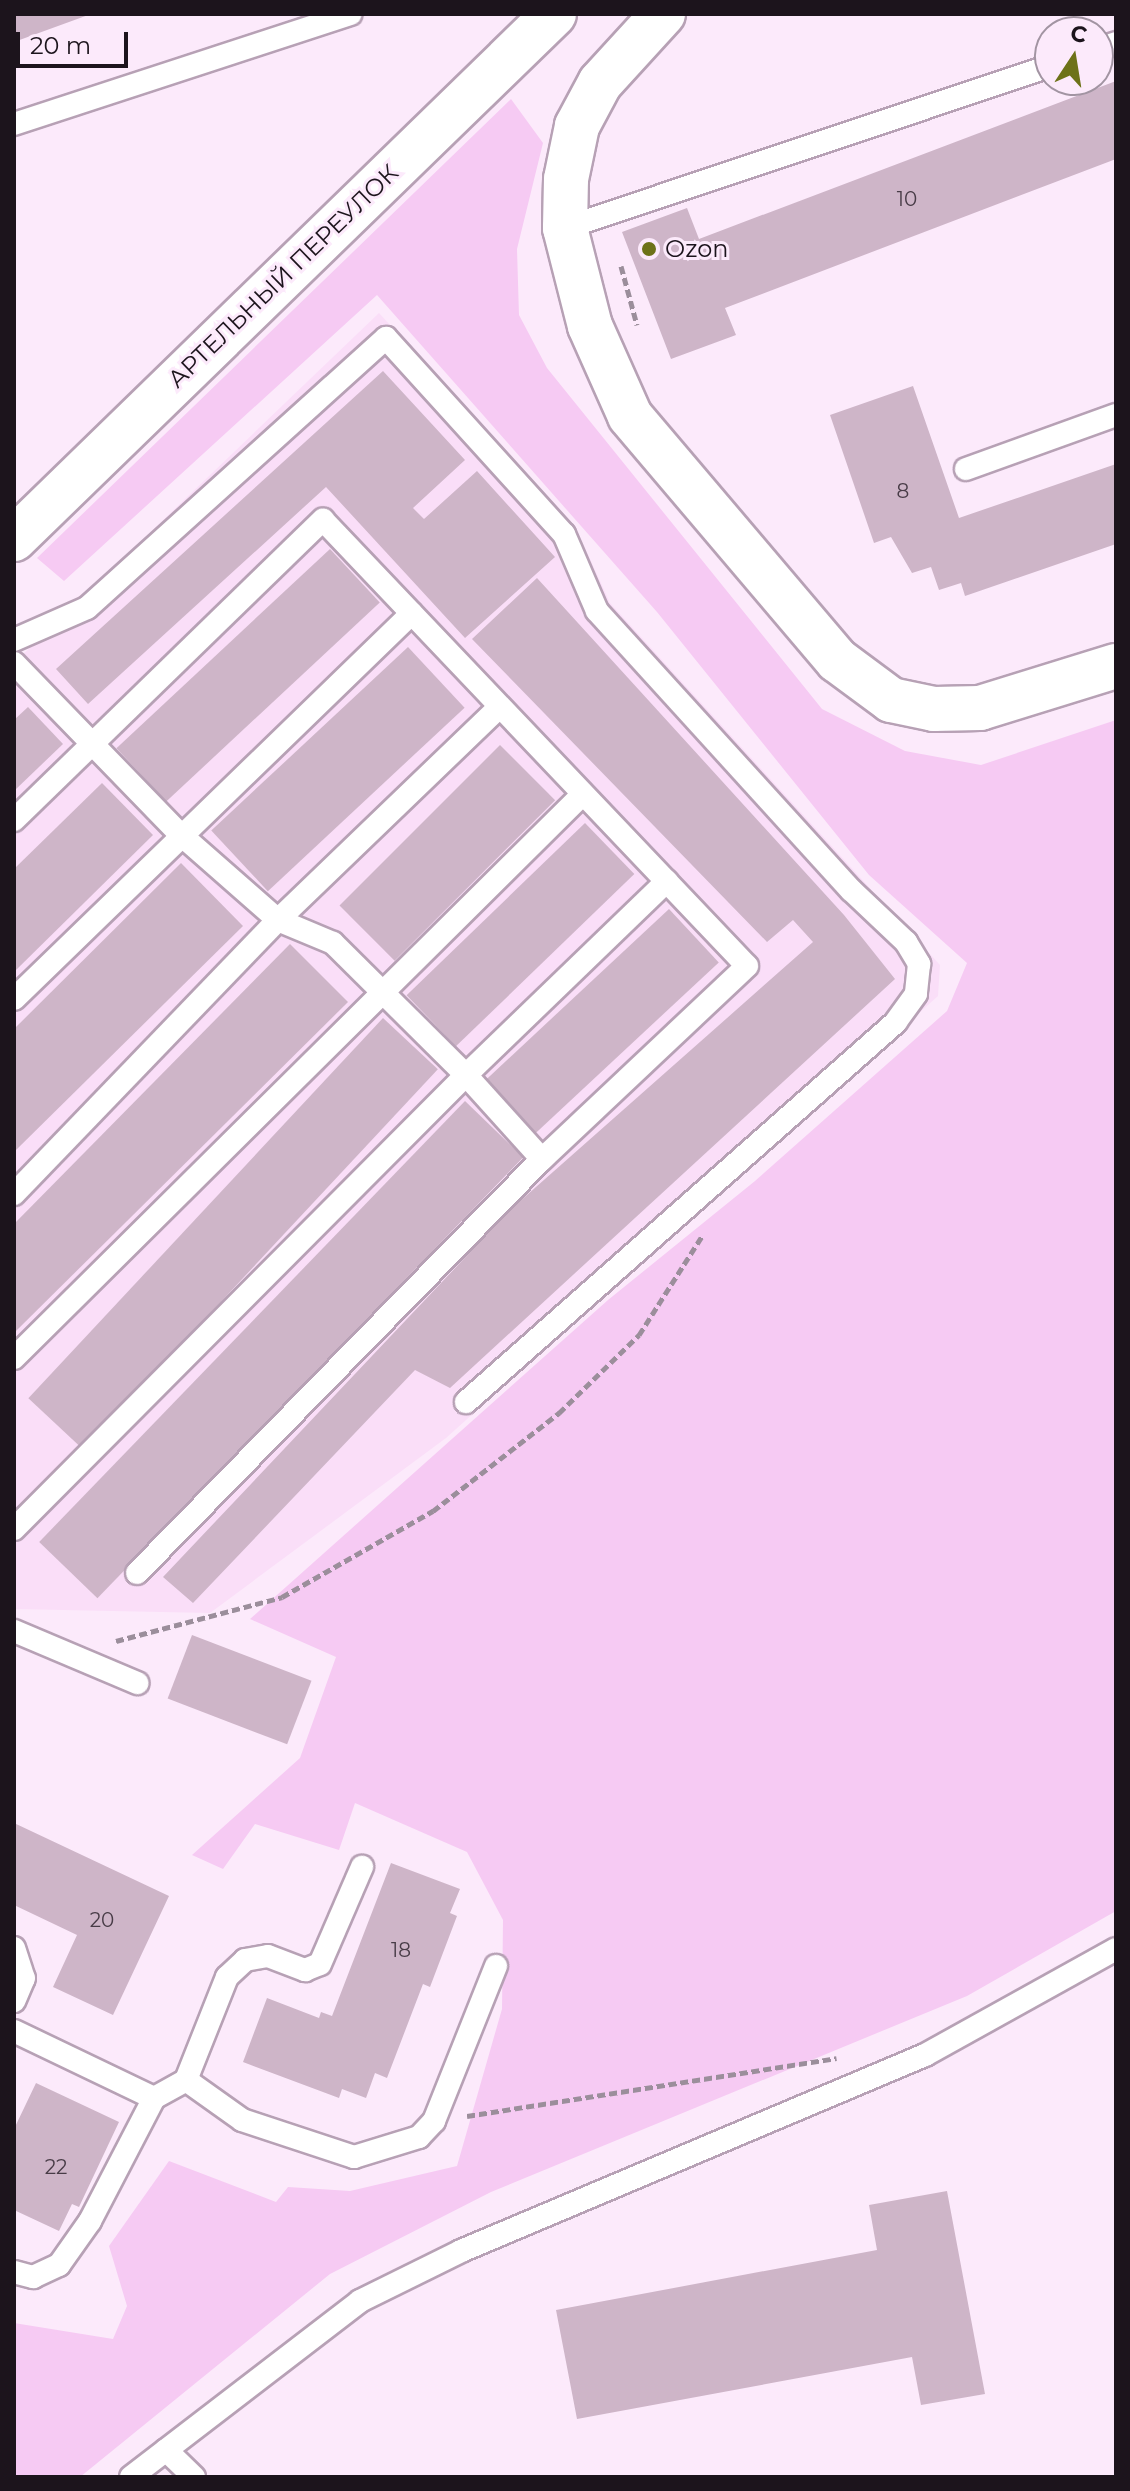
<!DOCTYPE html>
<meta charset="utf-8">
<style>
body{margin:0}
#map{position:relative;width:1130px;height:2491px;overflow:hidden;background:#fceafb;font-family:Montserrat,sans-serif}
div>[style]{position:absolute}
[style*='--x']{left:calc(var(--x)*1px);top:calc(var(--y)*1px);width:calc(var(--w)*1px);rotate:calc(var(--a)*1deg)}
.built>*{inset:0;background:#fadef8}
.green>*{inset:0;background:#f6caf3}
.building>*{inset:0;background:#ceb5c8;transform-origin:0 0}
.path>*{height:5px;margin-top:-2.5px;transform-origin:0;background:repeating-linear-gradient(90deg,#9b8e9b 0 8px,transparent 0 12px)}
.roads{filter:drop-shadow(2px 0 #b7a1b5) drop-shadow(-2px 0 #b7a1b5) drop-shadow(0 2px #b7a1b5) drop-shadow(0 -2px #b7a1b5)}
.lane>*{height:22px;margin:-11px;padding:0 11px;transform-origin:11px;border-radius:11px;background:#fff}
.street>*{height:44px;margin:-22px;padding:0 22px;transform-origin:22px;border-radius:22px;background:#fff}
.dots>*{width:22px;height:22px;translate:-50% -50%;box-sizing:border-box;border:4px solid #fceafb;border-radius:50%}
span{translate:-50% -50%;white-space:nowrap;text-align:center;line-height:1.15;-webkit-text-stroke:6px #fceafb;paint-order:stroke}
.number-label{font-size:20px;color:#483c47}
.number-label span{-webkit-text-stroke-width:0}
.poi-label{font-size:24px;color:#1c141c}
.left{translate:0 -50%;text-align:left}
.street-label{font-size:24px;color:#1c141c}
.frame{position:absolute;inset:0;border:16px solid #1c141c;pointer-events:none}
.north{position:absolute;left:1034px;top:16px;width:80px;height:80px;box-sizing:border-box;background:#fceafb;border:2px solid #a294a2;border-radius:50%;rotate:12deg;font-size:22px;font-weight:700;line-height:32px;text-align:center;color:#1c141c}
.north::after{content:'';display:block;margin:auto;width:28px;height:36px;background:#6d7218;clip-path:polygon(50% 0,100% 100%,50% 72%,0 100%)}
.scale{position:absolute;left:16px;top:32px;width:112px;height:36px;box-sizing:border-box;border:4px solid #1c141c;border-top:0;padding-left:10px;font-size:24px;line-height:28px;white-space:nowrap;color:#1c141c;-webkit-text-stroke:6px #fceafb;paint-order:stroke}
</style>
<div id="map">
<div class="built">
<div style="clip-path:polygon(379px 313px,575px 526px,610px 603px,940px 965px,938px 996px,446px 1438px,210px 1613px,14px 1609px,14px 663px)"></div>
</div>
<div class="green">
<div style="clip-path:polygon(511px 99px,543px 143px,517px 249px,519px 315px,547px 368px,822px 709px,905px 751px,981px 765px,1116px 720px,1116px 1911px,967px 1996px,491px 2192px,330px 2274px,80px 2477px,14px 2477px,14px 2323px,113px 2339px,127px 2306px,109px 2246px,169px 2161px,276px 2202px,288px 2187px,350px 2191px,457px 2166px,502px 2009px,503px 1920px,467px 1852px,355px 1803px,339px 1850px,255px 1824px,223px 1869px,192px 1855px,300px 1758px,336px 1657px,250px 1619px,608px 1300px,755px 1181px,947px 1011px,967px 963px,869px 875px,657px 612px,377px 295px,64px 581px,37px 558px)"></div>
</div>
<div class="building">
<div style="clip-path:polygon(14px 14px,91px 14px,14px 42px)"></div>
<div style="clip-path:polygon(1116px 81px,1116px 159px,725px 308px,736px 335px,671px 359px,622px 232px,687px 208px,699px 239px)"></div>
<div style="clip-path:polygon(383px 371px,465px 460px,413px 508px,424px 519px,477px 471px,555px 557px,465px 638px,326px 487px,88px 704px,56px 669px)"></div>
<div style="clip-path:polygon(913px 386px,959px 518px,1116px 464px,1116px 544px,965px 596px,961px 583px,939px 590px,931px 567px,912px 573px,891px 537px,874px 543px,830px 415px)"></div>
<div style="left:330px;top:549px;width:73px;height:292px;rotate:47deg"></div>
<div style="clip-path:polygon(537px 578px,844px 915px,895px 979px,450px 1388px,415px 1370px,193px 1603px,163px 1577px,510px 1210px,813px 942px,793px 920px,767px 942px,472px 639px)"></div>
<div style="left:408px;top:647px;width:83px;height:269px;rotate:47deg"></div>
<div style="clip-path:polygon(28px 707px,63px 744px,14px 791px,14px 720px)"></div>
<div style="left:500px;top:745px;width:78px;height:227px;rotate:45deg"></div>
<div style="clip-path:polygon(102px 783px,153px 835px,14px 972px,14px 869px)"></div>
<div style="left:585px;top:823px;width:71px;height:248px;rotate:46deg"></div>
<div style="clip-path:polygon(181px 863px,243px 926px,14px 1152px,14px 1029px)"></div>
<div style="left:669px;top:909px;width:73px;height:251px;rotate:47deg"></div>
<div style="clip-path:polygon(290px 944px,348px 1002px,14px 1333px,14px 1224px)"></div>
<div style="left:383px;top:1018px;width:75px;height:520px;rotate:43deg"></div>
<div style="left:465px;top:1101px;width:81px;height:613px;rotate:44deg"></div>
<div style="left:192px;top:1635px;width:128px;height:68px;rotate:21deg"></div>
<div style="clip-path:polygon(14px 1823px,169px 1896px,113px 2015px,53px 1987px,77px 1935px,14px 1905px)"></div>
<div style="clip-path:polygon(391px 1863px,460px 1889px,450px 1913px,457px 1916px,430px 1987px,423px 1984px,387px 2078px,375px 2073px,366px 2098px,342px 2089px,339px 2098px,243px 2062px,267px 1998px,319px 2018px,321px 2012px,332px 2016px)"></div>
<div style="clip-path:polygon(36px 2083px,119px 2122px,79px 2207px,72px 2204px,59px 2231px,14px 2210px,14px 2129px)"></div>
<div style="clip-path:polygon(947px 2191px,985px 2394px,921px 2405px,912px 2357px,577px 2419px,556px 2310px,877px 2250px,869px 2205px)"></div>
</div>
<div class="path">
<div style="--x:621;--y:266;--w:61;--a:74.8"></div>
<div style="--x:116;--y:1641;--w:172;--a:-14.8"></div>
<div style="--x:282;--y:1597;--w:174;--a:-29.7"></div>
<div style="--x:433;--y:1511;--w:160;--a:-37.9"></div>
<div style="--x:559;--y:1413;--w:112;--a:-44.3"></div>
<div style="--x:639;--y:1335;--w:117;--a:-57.5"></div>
<div style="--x:467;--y:2116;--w:374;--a:-8.9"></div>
</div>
<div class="roads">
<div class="lane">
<div style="--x:1098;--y:49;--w:19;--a:-18"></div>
<div style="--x:14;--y:124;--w:354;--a:-18.1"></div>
<div style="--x:565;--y:228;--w:511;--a:-18.47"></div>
<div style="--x:966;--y:469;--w:159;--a:-19.8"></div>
<div style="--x:14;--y:640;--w:80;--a:-23.7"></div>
<div style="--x:87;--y:608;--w:403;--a:-42.1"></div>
<div style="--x:386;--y:338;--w:265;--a:47.8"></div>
<div style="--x:564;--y:534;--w:84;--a:66.8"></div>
<div style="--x:597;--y:611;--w:377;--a:47.7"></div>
<div style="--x:851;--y:890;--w:76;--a:43.4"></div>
<div style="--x:906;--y:942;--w:26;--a:59"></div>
<div style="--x:919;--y:964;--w:30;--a:96"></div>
<div style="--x:916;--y:994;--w:34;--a:126"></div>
<div style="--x:896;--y:1022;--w:574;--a:138.53"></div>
<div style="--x:14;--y:663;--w:238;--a:45.9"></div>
<div style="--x:180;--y:834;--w:130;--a:41.3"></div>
<div style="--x:278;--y:920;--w:60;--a:22.7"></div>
<div style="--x:333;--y:943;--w:187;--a:44.8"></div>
<div style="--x:466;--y:1075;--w:113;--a:47.9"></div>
<div style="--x:542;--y:1159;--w:579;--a:134.37"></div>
<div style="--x:14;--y:820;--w:431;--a:-44.2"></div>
<div style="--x:323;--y:520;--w:615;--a:46.45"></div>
<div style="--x:747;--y:966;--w:282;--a:136.7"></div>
<div style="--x:14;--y:999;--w:554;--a:-44.12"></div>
<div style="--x:14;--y:1194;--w:380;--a:-46.1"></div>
<div style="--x:278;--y:920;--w:306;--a:-43.9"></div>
<div style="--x:14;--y:1358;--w:800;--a:-44.75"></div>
<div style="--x:14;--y:1529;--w:641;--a:-45.13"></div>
<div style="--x:466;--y:1075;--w:279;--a:-44"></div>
<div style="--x:14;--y:1631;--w:134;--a:22.9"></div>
<div style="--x:14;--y:1948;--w:32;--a:72"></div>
<div style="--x:24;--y:1978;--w:25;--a:113"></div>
<div style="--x:14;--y:2031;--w:155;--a:25.6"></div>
<div style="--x:154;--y:2098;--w:37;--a:-29"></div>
<div style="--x:186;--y:2080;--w:69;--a:35.5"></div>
<div style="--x:242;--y:2120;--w:118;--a:18.3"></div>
<div style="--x:354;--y:2157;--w:68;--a:-17.1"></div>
<div style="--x:419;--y:2137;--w:22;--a:-47"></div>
<div style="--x:434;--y:2121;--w:167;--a:-68.2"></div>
<div style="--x:186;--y:2080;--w:111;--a:-68.3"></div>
<div style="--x:227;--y:1977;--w:25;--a:-43"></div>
<div style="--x:245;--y:1960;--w:23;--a:-10"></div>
<div style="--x:268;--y:1956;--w:40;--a:21"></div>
<div style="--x:305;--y:1970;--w:16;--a:-22"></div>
<div style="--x:320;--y:1964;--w:106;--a:-66.6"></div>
<div style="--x:14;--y:2272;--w:20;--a:15"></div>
<div style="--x:33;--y:2277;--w:29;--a:-25"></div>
<div style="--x:59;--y:2265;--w:54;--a:-54.8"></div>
<div style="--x:90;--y:2221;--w:139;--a:-62.5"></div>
<div style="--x:166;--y:2450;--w:39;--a:44"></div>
<div style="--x:131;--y:2477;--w:289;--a:-37.5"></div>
<div style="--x:360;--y:2301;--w:113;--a:-26.3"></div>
<div style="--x:461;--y:2251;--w:504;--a:-22.9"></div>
<div style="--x:925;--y:2055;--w:218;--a:-29"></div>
</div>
<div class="street">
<div style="--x:663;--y:14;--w:93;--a:132.4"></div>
<div style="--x:600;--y:83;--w:49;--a:118.1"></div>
<div style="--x:577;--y:126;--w:54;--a:101.7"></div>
<div style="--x:566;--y:179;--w:49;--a:91.2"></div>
<div style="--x:565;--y:228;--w:101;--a:75.7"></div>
<div style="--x:590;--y:326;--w:98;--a:66"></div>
<div style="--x:630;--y:416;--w:320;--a:49.7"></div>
<div style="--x:837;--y:660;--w:67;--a:36.5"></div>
<div style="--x:891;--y:700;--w:44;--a:11.8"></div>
<div style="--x:934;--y:709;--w:46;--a:-1.2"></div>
<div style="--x:980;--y:708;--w:142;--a:-17.2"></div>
<div style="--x:14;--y:539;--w:753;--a:-44.19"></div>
</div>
</div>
<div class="dots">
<div style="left:649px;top:249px;background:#6d7218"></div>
</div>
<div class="number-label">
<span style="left:907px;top:199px">10</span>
<span style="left:903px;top:491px">8</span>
<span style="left:102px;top:1920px">20</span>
<span style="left:401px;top:1950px">18</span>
<span style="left:56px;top:2167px">22</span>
</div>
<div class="poi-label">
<span class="left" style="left:665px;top:249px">Ozon</span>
</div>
<div class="street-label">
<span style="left:283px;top:276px;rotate:-44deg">АРТЕЛЬНЫЙ ПЕРЕУЛОК</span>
</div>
<div class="frame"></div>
<div class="north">С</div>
<div class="scale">20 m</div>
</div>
